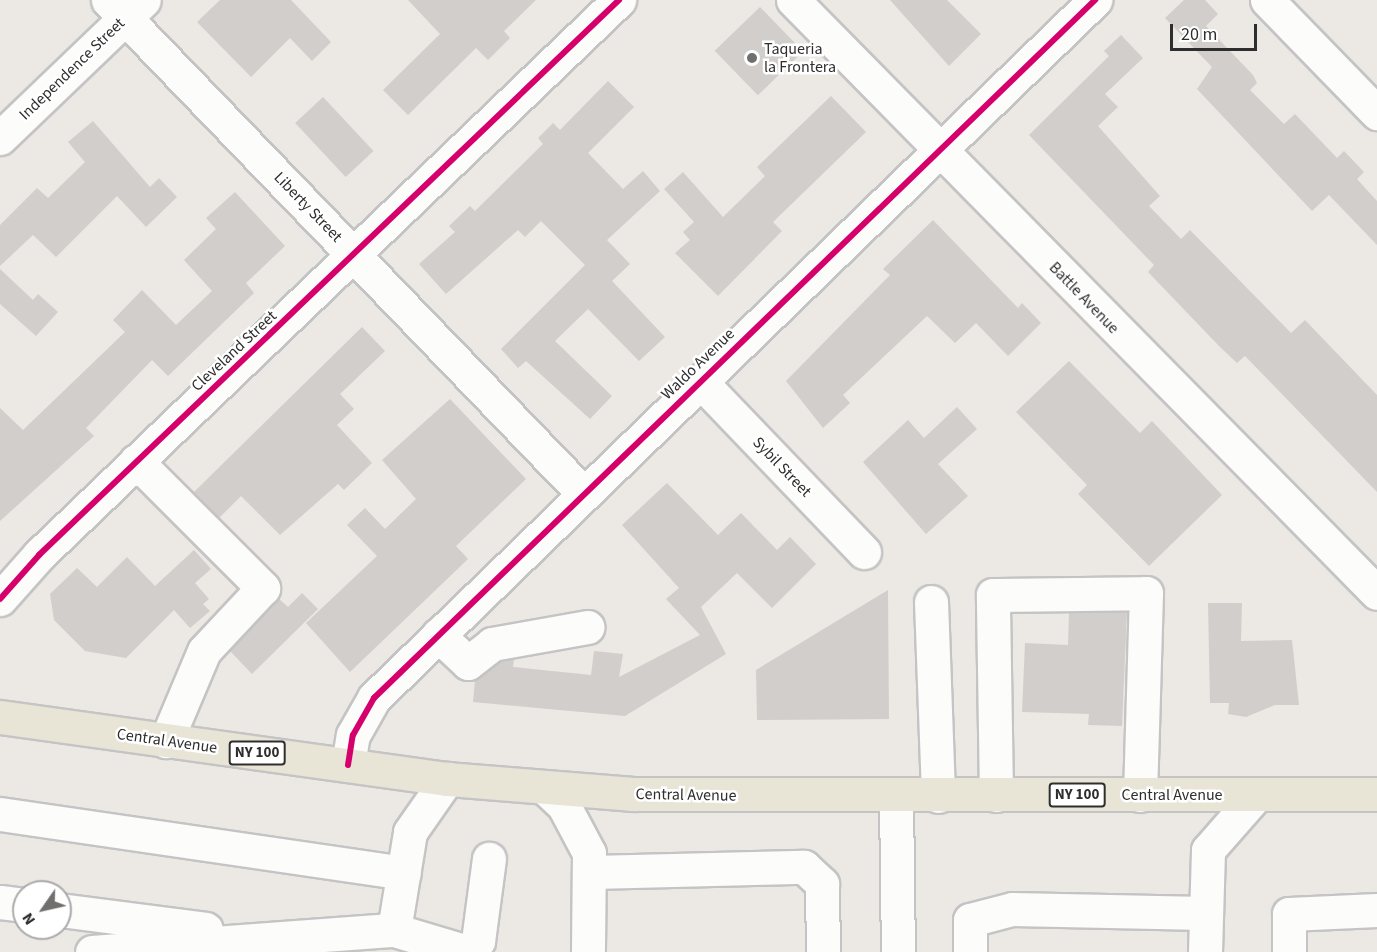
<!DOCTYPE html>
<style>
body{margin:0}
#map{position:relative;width:1377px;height:952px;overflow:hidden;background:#ece8e4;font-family:"Source Sans 3",sans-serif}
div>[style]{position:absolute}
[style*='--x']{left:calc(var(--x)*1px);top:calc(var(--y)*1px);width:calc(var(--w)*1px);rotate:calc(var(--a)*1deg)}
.building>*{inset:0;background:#d1cecb;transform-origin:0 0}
.roads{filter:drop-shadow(2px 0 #c5c4c5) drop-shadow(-2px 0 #c5c4c5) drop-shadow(0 2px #c5c4c5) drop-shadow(0 -2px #c5c4c5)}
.minor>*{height:33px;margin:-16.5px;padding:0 16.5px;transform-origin:16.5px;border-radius:16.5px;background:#fcfcfb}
.major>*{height:33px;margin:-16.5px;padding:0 16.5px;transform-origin:16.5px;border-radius:16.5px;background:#e8e4d6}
.cycleway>*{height:6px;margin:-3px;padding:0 3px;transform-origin:3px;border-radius:3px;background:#d6006c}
.dots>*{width:16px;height:16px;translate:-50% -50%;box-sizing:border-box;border:3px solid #fff;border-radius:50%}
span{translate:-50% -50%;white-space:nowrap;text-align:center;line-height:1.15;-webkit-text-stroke:5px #fff;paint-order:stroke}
.shield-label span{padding:2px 4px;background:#fff;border:2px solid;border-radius:4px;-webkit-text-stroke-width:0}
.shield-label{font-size:15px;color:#2e2e2e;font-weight:700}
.poi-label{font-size:16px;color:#2e2e2e}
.left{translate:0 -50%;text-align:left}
.street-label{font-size:16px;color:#2e2e2e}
.north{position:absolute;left:12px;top:880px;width:60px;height:60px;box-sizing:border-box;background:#fff;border:2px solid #ababab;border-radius:50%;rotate:236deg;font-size:16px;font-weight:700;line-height:24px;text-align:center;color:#2e2e2e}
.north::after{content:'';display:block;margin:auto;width:21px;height:27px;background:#706f6e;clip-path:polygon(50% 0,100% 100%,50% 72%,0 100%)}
.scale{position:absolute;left:1170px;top:24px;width:87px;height:27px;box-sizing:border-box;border:3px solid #2e2e2e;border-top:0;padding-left:8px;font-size:18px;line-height:21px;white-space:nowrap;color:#2e2e2e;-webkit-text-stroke:4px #fff;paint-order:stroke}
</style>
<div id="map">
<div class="building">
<div style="clip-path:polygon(220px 0,291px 0,331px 42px,312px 61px,290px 38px,251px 77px,197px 22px)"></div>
<div style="clip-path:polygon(408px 0,536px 0,504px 31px,510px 38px,488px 60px,476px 48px,408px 115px,383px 90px,440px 34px)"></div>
<div style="clip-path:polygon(890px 0,947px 0,981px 34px,949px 66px)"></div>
<div style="clip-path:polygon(1184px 0,1205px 0,1218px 14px,1206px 26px,1253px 75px,1257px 83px,1250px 90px,1284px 124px,1295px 114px,1337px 158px,1344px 151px,1364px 172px,1357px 179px,1377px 201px,1377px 245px,1329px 195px,1312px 211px,1197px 89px,1212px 67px,1165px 18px)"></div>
<div style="left:760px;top:7px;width:62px;height:63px;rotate:46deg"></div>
<div style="clip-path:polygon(1121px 35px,1143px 58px,1105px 94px,1118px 107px,1098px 126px,1160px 196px,1149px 206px,1181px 239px,1190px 230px,1291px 333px,1305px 320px,1377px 395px,1377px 492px,1245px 356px,1237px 363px,1220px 347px,1148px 272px,1154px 265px,1029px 135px,1109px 56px,1104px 51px)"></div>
<div style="clip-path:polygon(608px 81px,634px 107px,588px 153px,623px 189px,643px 171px,660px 191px,607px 240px,630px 264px,612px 281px,665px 337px,639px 361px,588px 309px,555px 341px,612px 396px,590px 419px,526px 361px,518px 368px,501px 349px,585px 265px,541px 221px,525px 237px,518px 230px,446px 294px,419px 264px,455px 232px,449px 226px,470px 206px,475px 211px,543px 144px,538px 138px,553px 123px,560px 130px)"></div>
<div style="clip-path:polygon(831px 96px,866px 132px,773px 222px,782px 231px,718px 296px,675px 253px,690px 240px,683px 232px,694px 222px,664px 189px,683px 172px,723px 217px,765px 176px,757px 167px)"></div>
<div style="left:323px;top:97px;width:74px;height:38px;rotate:47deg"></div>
<div style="clip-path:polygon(93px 121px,150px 187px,159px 178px,177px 197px,146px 227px,117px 196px,56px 257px,33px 235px,0 266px,0 225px,37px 188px,48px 198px,85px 162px,68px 142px)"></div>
<div style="clip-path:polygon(235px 192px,285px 246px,246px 283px,254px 293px,168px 376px,152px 360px,86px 428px,94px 436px,0 521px,0 408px,23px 430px,125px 332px,113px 320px,142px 290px,176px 325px,212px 291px,184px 260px,216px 229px,206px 218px)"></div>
<div style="clip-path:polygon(933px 220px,1018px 308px,1022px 303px,1041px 323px,1008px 356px,976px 323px,955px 343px,927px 316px,843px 395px,850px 403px,823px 428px,786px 381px,890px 275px,883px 269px)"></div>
<div style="clip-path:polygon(0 269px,33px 300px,38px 294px,58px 312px,36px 336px,0 304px)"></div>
<div style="clip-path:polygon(362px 327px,385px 351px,340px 394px,354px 409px,337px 425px,372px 463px,344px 490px,338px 484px,280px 535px,241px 496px,219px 518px,194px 492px)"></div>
<div style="clip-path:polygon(1069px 361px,1140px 433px,1152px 421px,1222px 495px,1149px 566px,1078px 494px,1087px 485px,1016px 412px)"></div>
<div style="clip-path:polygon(450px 399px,526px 479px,456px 546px,468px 559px,350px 672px,306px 623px,377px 556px,347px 525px,365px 508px,385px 529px,416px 499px,382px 460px)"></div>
<div style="clip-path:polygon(957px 407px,977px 429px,938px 464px,968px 496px,926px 534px,863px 462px,908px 420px,924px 438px)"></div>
<div style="clip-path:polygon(667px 483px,718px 535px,741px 513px,777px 550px,790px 537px,816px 564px,772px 608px,737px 573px,701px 607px,726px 654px,625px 716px,473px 702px,475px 680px,500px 662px,514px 659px,513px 667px,591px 675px,594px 651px,623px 654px,619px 677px,700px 635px,666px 599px,679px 588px,622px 525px)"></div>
<div style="clip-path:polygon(194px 550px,211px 569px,195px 583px,209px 599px,203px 604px,210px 611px,190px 628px,174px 610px,126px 658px,85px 651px,54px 620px,50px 594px,77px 568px,97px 587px,127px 557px,155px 586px)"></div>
<div style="clip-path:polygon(888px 590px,889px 719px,757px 720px,756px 670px)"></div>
<div style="clip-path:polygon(302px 593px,318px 609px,252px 674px,230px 651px,278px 598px,288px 607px)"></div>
<div style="clip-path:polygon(1208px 603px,1242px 603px,1241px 641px,1292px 640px,1299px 705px,1275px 705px,1246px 717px,1228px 714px,1229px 703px,1210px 703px)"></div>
<div style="clip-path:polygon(1127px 612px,1122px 726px,1088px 725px,1089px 714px,1022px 712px,1025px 643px,1068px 645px,1069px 613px)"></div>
</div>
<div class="roads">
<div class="minor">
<div style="--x:108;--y:0;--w:683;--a:46.07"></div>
<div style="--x:793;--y:0;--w:832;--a:45.44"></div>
<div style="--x:1267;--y:0;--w:158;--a:45.8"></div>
<div style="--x:0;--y:138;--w:199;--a:-43.8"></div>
<div style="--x:700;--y:381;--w:237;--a:46.2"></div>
<div style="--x:136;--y:461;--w:180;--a:45"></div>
<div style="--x:263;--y:588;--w:86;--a:133.1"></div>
<div style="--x:204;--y:651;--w:98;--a:112.9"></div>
<div style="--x:0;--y:599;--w:59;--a:-48.4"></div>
<div style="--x:39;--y:555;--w:803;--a:-43.74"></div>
<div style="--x:931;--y:602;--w:194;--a:87.9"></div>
<div style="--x:438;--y:635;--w:41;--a:43"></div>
<div style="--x:468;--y:663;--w:31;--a:-38"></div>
<div style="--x:492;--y:644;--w:97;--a:-10.1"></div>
<div style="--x:348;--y:765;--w:30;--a:-81"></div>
<div style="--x:353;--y:735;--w:43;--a:-60.4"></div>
<div style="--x:374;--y:698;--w:1004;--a:-44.07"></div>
<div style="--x:545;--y:788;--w:26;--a:43"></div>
<div style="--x:564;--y:806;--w:53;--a:62"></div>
<div style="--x:589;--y:853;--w:99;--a:90.6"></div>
<div style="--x:996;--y:795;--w:200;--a:-90.9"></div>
<div style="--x:993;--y:595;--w:153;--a:-0.7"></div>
<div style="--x:1146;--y:593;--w:202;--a:91.7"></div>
<div style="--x:896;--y:796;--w:156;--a:89.3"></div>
<div style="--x:0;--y:814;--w:408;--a:8.3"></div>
<div style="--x:592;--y:872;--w:212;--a:-1.4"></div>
<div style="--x:804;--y:867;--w:25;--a:43"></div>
<div style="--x:822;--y:884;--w:68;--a:89.2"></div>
<div style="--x:0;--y:902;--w:24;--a:7"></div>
<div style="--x:60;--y:910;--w:147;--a:7.4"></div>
<div style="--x:394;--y:930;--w:99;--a:-80.7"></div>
<div style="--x:410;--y:832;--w:65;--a:-55.1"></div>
<div style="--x:92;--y:952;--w:303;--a:-4.2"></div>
<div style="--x:394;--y:930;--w:77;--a:16.6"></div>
<div style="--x:470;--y:952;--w:14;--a:-54"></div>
<div style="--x:478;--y:941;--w:83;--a:-82.4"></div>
<div style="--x:970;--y:952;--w:32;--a:-90"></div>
<div style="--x:970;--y:920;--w:43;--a:-14.7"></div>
<div style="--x:1012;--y:909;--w:193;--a:1.2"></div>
<div style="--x:1205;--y:952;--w:102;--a:-88.3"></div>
<div style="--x:1208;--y:850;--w:74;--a:-48.8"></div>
<div style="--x:1289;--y:952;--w:38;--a:-90"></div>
<div style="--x:1289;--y:914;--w:88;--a:-2.6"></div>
</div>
<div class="major">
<div style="--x:0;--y:717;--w:451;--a:7.9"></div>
<div style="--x:447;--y:779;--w:186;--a:4.6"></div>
<div style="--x:632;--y:794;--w:745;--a:0"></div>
</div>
</div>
<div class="cycleway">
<div style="--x:0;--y:599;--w:59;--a:-48.4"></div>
<div style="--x:39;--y:555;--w:803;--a:-43.74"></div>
<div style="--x:348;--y:765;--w:30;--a:-81"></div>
<div style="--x:353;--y:735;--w:43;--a:-60.4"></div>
<div style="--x:374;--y:698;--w:1004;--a:-44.07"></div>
</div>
<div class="dots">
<div style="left:752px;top:58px;background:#706f6e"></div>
</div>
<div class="shield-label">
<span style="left:257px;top:753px">NY 100</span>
<span style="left:1077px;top:795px">NY 100</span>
</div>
<div class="poi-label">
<span class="left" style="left:764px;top:58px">Taqueria<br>la Frontera</span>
</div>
<div class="street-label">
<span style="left:72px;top:69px;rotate:-44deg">Independence Street</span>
<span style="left:308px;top:207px;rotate:46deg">Liberty Street</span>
<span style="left:1084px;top:298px;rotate:46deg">Battle Avenue</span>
<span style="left:234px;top:351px;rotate:-43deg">Cleveland Street</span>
<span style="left:698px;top:364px;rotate:-44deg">Waldo Avenue</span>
<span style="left:782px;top:467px;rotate:46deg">Sybil Street</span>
<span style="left:167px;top:741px;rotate:8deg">Central Avenue</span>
<span style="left:686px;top:795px;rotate:1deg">Central Avenue</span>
<span style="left:1172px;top:795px">Central Avenue</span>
</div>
<div class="north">N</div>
<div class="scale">20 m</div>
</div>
